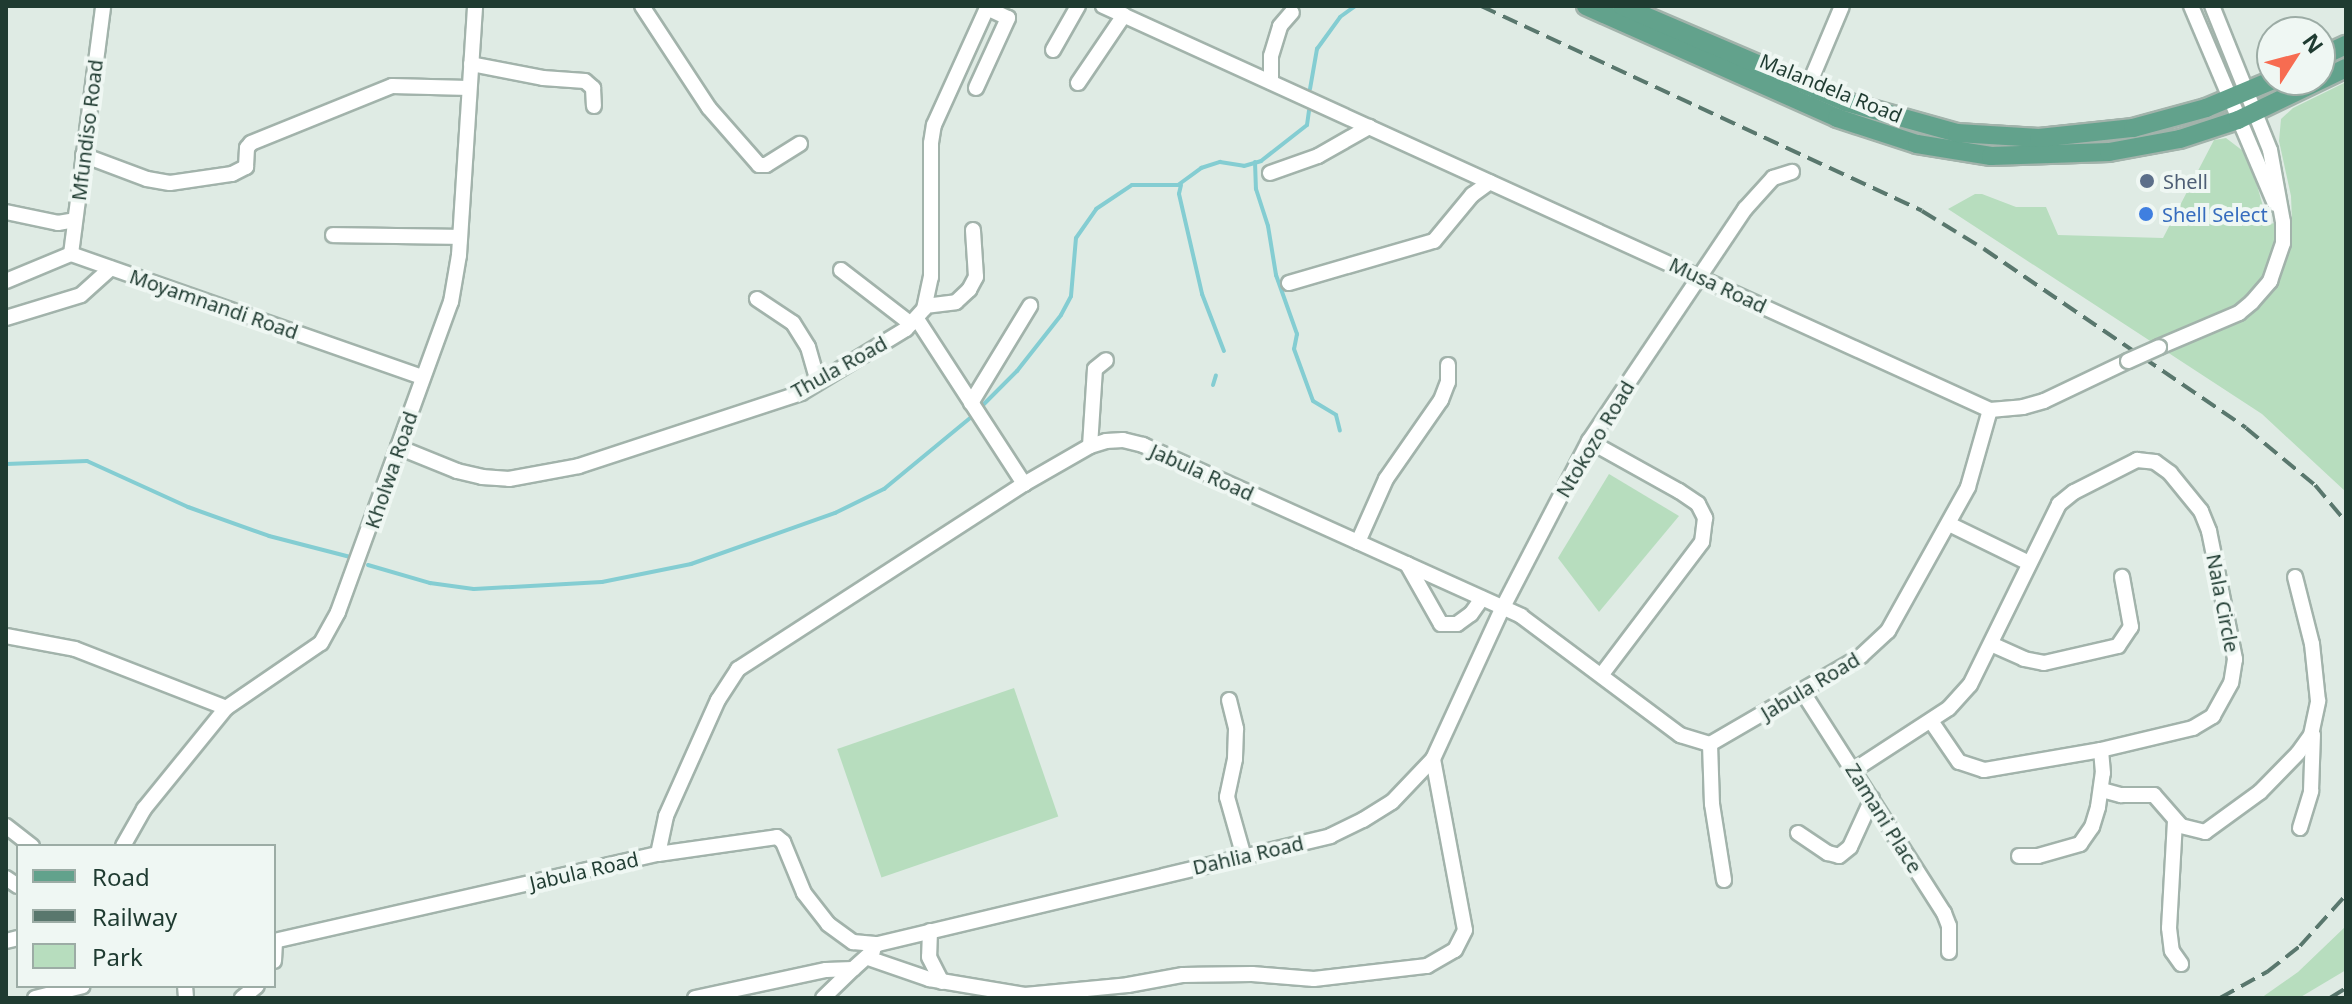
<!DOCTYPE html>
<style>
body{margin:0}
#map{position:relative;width:2352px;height:1004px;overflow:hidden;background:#dfebe4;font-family:"Noto Sans",sans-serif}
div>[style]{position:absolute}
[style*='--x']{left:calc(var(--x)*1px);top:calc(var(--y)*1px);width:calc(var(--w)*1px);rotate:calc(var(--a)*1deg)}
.green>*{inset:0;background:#b7ddbe;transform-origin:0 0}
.stream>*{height:4px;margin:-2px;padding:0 2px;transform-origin:2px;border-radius:2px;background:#84cdd2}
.roads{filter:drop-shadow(2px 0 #a2b3ab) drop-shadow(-2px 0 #a2b3ab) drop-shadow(0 2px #a2b3ab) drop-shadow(0 -2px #a2b3ab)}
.minor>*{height:14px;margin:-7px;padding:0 7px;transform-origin:7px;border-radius:7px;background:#fff}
.major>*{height:18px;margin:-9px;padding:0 9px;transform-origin:9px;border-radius:9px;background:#62a28c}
.rail>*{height:4px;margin-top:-2px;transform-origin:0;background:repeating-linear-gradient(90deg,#59776d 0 16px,transparent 0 24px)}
.bridges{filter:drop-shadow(2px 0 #a2b3ab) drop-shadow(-2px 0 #a2b3ab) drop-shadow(0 2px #a2b3ab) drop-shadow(0 -2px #a2b3ab)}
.minor-bridge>*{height:14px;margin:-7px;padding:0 7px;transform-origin:7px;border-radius:7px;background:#fff}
.dots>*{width:22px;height:22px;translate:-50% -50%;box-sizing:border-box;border:4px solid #eff7f3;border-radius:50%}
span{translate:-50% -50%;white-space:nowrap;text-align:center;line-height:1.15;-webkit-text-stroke:8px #eff7f3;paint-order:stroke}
.street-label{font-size:20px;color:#1f3b31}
.service-label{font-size:20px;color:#4e5e75}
.left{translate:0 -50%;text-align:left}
.shop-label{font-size:20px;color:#366cbe}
.frame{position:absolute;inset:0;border:8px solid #1f3b31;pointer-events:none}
.legend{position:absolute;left:16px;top:844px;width:260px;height:144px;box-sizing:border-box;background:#eff7f3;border:2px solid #9caca5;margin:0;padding:10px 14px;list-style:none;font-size:24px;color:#1f3b31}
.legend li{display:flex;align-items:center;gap:16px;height:40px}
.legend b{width:40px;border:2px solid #9caca5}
.north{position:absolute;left:2256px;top:16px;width:80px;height:80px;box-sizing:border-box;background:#eff7f3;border:2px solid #9caca5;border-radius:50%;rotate:54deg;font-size:22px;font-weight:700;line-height:32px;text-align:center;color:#1f3b31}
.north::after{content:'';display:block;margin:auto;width:28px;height:36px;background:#f76c51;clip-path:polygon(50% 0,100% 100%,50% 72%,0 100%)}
</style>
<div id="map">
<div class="green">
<div style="clip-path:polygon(2346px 82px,2346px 492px,2262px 414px,1948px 209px,1975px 194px,1982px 194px,2016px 207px,2046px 207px,2058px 235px,2163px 238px,2214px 140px,2226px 138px,2243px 151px,2251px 164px,2268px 224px,2292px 221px,2291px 196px,2279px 141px,2281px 119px,2293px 108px)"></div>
<div style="clip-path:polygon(1609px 474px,1679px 516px,1599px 612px,1558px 558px)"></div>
<div style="left:1014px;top:688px;width:136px;height:187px;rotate:71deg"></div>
<div style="clip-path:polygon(2346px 926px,2346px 970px,2299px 998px,2261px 998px,2298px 972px)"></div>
</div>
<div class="stream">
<div style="--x:1310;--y:89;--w:41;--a:-80.1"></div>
<div style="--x:1317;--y:49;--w:39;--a:-54"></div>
<div style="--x:1340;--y:17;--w:19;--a:-36"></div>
<div style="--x:1255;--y:162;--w:27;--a:88"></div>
<div style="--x:1256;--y:189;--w:39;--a:72"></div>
<div style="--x:1268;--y:226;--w:50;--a:80.7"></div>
<div style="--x:1276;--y:275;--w:63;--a:70.4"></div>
<div style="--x:1297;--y:334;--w:15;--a:101"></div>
<div style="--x:1294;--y:349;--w:55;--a:69.9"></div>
<div style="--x:1313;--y:401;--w:27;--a:31"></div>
<div style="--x:1336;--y:415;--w:16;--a:76"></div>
<div style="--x:1181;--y:185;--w:9;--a:103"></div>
<div style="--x:1179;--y:194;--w:103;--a:77"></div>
<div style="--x:1202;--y:294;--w:61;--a:68.9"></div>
<div style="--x:1213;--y:385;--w:10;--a:-73"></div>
<div style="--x:984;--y:404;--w:47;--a:-45"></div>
<div style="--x:1017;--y:371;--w:71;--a:-51.8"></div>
<div style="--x:1061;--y:315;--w:21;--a:-62"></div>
<div style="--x:1071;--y:296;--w:58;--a:-85.1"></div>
<div style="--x:1076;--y:238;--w:35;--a:-55"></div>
<div style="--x:1096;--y:209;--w:43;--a:-33.7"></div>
<div style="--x:1132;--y:185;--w:46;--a:0"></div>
<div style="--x:1178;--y:185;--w:29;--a:-36"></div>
<div style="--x:1201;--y:168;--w:20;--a:-18"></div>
<div style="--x:1220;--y:162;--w:24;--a:9"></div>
<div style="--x:1244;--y:166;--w:18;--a:-16"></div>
<div style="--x:1261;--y:161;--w:58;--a:-38"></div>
<div style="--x:1307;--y:125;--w:15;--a:-82"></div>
<div style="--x:6;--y:464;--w:81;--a:-2.1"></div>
<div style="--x:87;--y:461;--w:111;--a:24.5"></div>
<div style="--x:188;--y:507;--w:86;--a:19.7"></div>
<div style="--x:269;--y:536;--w:84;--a:14.5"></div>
<div style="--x:368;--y:565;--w:65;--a:16.2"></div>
<div style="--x:430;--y:583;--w:44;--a:7.8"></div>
<div style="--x:474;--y:589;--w:128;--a:-3.1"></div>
<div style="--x:602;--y:582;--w:91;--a:-11.4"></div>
<div style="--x:691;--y:564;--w:153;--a:-19.5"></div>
<div style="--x:835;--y:513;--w:55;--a:-26.1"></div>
<div style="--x:884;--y:489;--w:112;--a:-39.5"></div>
</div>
<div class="roads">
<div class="minor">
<div style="--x:642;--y:6;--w:122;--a:56.7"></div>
<div style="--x:709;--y:108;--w:76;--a:48.7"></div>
<div style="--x:759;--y:165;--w:7;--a:0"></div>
<div style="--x:766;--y:165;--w:40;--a:-32"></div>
<div style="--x:1103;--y:6;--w:975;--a:24.49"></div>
<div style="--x:1990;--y:410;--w:33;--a:-5"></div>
<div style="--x:2023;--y:407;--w:22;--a:-16"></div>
<div style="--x:2044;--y:401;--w:93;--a:-25.5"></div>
<div style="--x:2191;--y:6;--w:215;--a:67"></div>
<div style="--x:1053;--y:50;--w:51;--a:-60.4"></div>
<div style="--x:471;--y:64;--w:73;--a:11"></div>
<div style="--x:543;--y:78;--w:42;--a:4.1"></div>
<div style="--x:585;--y:81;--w:11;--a:41"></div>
<div style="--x:593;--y:88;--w:18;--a:87"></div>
<div style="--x:1271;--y:82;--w:26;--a:-90"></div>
<div style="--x:1271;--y:56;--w:31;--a:-73"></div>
<div style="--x:1280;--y:26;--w:18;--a:-49"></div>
<div style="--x:1078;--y:83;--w:82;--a:-55.9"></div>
<div style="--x:976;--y:88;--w:77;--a:-65.4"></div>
<div style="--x:1008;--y:18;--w:23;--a:-155"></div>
<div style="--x:1805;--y:94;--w:95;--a:-67.2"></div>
<div style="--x:83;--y:155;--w:68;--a:20.6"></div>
<div style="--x:147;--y:179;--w:23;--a:10"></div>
<div style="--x:170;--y:183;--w:63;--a:-8.3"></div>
<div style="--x:232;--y:174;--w:16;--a:-27"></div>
<div style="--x:246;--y:167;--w:19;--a:-87"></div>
<div style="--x:247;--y:148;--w:6;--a:-51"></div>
<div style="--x:251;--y:143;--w:152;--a:-22"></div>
<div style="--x:392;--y:86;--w:77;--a:1.5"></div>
<div style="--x:1270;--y:173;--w:51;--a:-19.5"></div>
<div style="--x:1318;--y:156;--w:59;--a:-29.6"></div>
<div style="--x:6;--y:212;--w:53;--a:11.9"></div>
<div style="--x:58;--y:223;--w:17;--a:-10"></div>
<div style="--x:333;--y:235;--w:126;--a:0.9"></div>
<div style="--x:71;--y:254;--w:250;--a:-82.6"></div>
<div style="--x:841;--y:270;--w:88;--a:37.6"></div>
<div style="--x:6;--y:281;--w:70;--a:-22.6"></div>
<div style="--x:71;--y:254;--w:373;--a:19.3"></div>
<div style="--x:1289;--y:283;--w:151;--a:-16.2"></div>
<div style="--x:1434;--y:241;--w:60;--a:-50.4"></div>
<div style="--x:1472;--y:195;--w:22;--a:-36"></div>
<div style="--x:757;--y:299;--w:43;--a:33.7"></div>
<div style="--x:793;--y:323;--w:28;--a:58"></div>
<div style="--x:808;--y:347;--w:36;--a:74"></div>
<div style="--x:925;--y:306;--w:31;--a:-7"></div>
<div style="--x:956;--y:302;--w:18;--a:-43"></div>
<div style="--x:969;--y:290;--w:15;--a:-62"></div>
<div style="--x:976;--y:277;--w:47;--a:-93.7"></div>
<div style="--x:6;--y:318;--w:78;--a:-17"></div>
<div style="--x:81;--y:295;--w:40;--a:-42"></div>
<div style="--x:917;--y:319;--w:197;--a:57"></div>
<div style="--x:2159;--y:347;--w:87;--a:-23"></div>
<div style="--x:2239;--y:313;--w:17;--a:-40"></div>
<div style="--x:2252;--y:302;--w:28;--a:-49"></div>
<div style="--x:2270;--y:281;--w:40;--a:-71.1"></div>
<div style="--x:2283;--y:243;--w:21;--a:-90"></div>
<div style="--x:2283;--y:222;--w:73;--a:-100.2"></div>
<div style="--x:2270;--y:150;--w:155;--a:-111.9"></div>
<div style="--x:971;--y:403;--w:114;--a:-58.7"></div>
<div style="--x:1589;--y:441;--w:103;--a:29.1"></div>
<div style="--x:1679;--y:491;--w:23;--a:34"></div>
<div style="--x:1698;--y:504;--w:16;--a:63"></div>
<div style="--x:1705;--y:518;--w:24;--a:97"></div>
<div style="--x:1702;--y:542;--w:166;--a:127.1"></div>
<div style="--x:1090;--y:446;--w:77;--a:-86.3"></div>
<div style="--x:1095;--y:369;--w:14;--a:-39"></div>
<div style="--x:398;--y:447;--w:64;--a:22.1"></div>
<div style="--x:457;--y:471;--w:26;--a:13"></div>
<div style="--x:482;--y:477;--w:27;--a:4"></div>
<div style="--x:509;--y:479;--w:71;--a:-10.5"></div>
<div style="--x:579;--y:466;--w:234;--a:-18.2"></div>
<div style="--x:801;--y:393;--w:123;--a:-31.4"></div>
<div style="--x:906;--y:329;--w:27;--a:-48"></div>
<div style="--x:924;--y:309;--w:33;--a:-78"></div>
<div style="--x:931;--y:277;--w:134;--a:-90"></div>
<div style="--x:931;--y:143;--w:18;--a:-81"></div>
<div style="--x:934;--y:125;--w:131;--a:-65.6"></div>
<div style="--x:1949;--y:524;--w:87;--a:26"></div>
<div style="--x:1358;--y:542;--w:69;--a:-66"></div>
<div style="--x:1386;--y:479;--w:96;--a:-55.2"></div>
<div style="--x:1441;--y:400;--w:19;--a:-69"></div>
<div style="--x:1448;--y:382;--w:17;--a:-90"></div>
<div style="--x:1407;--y:564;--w:69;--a:60.5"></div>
<div style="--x:1441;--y:624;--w:16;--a:0"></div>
<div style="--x:1457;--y:624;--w:17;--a:-36"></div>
<div style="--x:1471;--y:614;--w:19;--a:-55"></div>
<div style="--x:6;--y:636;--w:70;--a:10.7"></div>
<div style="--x:75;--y:649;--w:162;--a:21.3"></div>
<div style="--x:1991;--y:644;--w:36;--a:24"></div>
<div style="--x:2024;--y:659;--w:20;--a:11"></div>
<div style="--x:2044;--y:663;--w:76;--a:-12.9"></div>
<div style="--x:2118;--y:646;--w:23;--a:-56"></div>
<div style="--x:2131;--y:627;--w:51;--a:-100.2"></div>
<div style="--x:1802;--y:691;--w:264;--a:57.4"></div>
<div style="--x:1944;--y:913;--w:14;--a:69"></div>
<div style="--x:1949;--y:926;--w:26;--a:90"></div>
<div style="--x:1229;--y:700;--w:30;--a:76"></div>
<div style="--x:1236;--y:729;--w:30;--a:92"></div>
<div style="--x:1235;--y:759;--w:39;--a:102"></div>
<div style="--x:1227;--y:797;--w:62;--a:74.2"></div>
<div style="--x:1710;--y:744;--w:60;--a:88.1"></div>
<div style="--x:1712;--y:804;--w:77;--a:81"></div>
<div style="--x:1854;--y:770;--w:113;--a:-33.1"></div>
<div style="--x:1949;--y:708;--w:31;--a:-48"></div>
<div style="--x:1970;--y:685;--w:202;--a:-63.8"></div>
<div style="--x:2059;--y:504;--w:19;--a:-39"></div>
<div style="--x:2074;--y:492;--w:71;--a:-26.9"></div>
<div style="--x:2137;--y:460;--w:18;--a:6"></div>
<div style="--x:2155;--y:462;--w:19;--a:36"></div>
<div style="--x:2170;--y:473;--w:49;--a:50.8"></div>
<div style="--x:2201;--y:511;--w:22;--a:68"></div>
<div style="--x:2209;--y:531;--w:131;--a:78.5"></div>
<div style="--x:2235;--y:659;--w:24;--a:99"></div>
<div style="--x:2231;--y:683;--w:38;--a:119"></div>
<div style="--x:2213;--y:716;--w:23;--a:149"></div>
<div style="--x:2193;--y:728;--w:95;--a:166.6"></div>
<div style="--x:2101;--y:750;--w:119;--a:170.3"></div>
<div style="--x:1984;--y:770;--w:26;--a:-162"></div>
<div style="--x:1959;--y:762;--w:50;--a:-124.3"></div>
<div style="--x:2102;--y:790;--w:20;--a:15"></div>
<div style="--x:2121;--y:795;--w:33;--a:0"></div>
<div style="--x:2154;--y:795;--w:41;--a:48.9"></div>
<div style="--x:2181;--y:826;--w:25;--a:14"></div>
<div style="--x:2205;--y:832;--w:68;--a:-36"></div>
<div style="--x:2260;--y:792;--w:54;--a:-45.7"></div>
<div style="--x:2298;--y:753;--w:22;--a:-54"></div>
<div style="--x:2311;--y:735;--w:35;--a:-78"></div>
<div style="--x:2318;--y:701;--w:57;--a:-96"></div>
<div style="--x:2312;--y:644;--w:69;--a:-104.2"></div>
<div style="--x:2175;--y:821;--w:107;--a:93.2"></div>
<div style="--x:2169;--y:928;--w:23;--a:83"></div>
<div style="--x:2172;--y:951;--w:16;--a:55"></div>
<div style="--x:6;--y:826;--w:33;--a:38"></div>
<div style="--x:2300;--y:828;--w:39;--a:-73"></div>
<div style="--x:2311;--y:791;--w:56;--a:-88"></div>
<div style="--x:1798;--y:833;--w:36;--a:34"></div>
<div style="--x:1828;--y:853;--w:11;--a:15"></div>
<div style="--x:1839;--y:856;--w:14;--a:-39"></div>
<div style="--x:1850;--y:847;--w:53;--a:-65.4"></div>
<div style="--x:123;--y:846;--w:43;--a:-60.4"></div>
<div style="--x:144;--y:809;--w:130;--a:-50.9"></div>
<div style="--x:226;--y:708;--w:115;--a:-34.4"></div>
<div style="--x:321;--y:643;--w:35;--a:-61"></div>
<div style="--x:338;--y:612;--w:330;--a:-70"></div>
<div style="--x:451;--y:302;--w:48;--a:-80.3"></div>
<div style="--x:459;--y:255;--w:250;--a:-86.3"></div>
<div style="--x:658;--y:854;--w:120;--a:-8.1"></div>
<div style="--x:777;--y:837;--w:8;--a:40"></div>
<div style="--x:783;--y:842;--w:55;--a:67.6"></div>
<div style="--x:804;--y:893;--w:39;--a:52"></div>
<div style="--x:828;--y:924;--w:31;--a:36"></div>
<div style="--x:853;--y:942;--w:25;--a:5"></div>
<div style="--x:878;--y:944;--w:465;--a:-13.4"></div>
<div style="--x:1330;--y:836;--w:37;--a:-26"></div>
<div style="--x:1363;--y:820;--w:34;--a:-32"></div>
<div style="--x:1392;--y:802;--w:59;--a:-46.4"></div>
<div style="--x:1433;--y:759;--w:167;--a:-65.3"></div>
<div style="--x:1503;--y:607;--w:187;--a:-62.6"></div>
<div style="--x:1589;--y:441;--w:280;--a:-56.1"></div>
<div style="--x:1745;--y:209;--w:42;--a:-47.9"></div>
<div style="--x:1773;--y:178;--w:20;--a:-18"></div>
<div style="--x:2019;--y:856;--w:19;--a:0"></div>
<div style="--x:2038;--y:856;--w:44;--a:-15.9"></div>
<div style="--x:2080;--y:844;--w:21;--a:-55"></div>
<div style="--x:2092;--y:827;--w:21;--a:-73"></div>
<div style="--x:2098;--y:807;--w:34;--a:-82"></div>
<div style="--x:2103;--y:773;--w:23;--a:-95"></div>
<div style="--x:6;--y:878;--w:14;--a:34"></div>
<div style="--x:930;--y:931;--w:26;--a:92"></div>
<div style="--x:929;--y:957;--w:28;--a:63"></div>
<div style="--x:6;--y:941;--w:12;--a:-14"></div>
<div style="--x:274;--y:941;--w:394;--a:-12.8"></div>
<div style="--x:658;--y:854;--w:39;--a:-78"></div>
<div style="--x:666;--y:816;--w:127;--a:-65.9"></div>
<div style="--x:718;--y:700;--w:37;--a:-57"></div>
<div style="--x:738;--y:669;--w:341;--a:-32.9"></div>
<div style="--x:1024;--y:484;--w:76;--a:-29.9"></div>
<div style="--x:1090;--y:446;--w:17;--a:-17"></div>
<div style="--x:1106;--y:441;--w:17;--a:-3"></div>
<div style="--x:1123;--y:440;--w:21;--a:14"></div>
<div style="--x:1143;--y:445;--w:415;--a:24.3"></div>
<div style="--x:1521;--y:616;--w:199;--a:36.8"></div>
<div style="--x:1680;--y:735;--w:31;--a:17"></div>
<div style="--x:1710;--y:744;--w:175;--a:-30.2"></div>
<div style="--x:1861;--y:656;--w:37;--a:-43"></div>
<div style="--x:1888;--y:631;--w:165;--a:-60.9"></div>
<div style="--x:1968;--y:487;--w:80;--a:-74.1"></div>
<div style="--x:868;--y:958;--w:65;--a:19"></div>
<div style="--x:929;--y:979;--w:97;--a:9.5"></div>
<div style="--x:1025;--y:995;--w:103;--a:-5.5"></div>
<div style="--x:1128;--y:985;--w:56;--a:-10.3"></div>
<div style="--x:1183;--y:975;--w:69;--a:-0.8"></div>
<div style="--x:1252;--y:974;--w:62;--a:4.6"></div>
<div style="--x:1314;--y:979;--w:114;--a:-6.6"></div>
<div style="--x:1427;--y:966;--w:32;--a:-30"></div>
<div style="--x:1455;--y:950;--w:22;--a:-63"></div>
<div style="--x:1465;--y:930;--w:174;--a:-100.6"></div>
<div style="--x:274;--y:961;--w:20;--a:-87"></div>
<div style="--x:185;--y:986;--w:12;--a:85"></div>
<div style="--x:35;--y:998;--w:49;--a:-14"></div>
<div style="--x:242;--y:998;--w:19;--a:-39"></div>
<div style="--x:695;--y:998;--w:134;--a:-12.1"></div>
<div style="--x:826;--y:970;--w:27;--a:-2"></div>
<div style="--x:853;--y:969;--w:27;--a:-42"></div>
<div style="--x:823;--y:998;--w:42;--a:-44"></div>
</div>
<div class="major">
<div style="--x:1586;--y:6;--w:275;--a:24"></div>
<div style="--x:1837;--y:118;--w:84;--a:18"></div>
<div style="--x:1917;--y:144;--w:75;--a:9.2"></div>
<div style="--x:1991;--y:156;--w:118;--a:-1.9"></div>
<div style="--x:2109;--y:152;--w:72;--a:-10.4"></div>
<div style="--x:2180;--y:139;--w:61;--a:-18.1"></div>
<div style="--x:2238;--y:120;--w:120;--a:-25.7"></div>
<div style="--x:1622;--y:6;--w:244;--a:23.2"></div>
<div style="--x:1846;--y:102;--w:115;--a:15.6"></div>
<div style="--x:1957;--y:133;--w:82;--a:3.5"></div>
<div style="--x:2039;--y:138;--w:95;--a:-6.1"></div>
<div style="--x:2133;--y:128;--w:76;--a:-15.3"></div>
<div style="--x:2206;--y:108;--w:73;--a:-22.7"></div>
<div style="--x:2320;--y:57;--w:29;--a:-25"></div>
</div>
</div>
<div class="rail">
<div style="--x:1481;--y:6;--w:486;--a:24.9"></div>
<div style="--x:1922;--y:211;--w:73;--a:31.5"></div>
<div style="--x:1984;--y:249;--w:317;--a:34.3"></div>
<div style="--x:2246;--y:428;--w:89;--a:39.6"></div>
<div style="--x:2315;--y:485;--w:48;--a:50"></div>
<div style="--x:2220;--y:998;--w:54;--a:-29"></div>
<div style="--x:2267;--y:972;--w:42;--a:-38.2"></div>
<div style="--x:2300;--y:946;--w:69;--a:-48"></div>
<div style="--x:2330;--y:998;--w:19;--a:-32"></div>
</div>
<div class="bridges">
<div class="minor-bridge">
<div style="--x:2128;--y:361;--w:34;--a:-24"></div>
</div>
</div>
<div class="dots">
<div style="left:2147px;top:181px;background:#5c6f8a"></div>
<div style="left:2146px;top:214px;background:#3f7fe0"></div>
</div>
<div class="street-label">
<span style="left:1831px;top:88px;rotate:22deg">Malandela Road</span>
<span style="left:87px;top:130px;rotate:-83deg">Mfundiso Road</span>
<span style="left:1718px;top:285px;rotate:25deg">Musa Road</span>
<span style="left:214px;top:304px;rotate:19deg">Moyamnandi Road</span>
<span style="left:839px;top:367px;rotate:-29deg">Thula Road</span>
<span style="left:1595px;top:439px;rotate:-59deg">Ntokozo Road</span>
<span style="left:391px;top:470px;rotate:-71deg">Kholwa Road</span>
<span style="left:1202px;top:472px;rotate:24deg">Jabula Road</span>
<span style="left:2223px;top:603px;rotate:79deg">Nala Circle</span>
<span style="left:1810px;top:686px;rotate:-31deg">Jabula Road</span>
<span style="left:1884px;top:818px;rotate:58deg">Zamani Place</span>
<span style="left:1248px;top:855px;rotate:-13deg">Dahlia Road</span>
<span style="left:584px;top:871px;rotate:-13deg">Jabula Road</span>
</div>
<div class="service-label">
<span class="left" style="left:2163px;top:181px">Shell</span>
</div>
<div class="shop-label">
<span class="left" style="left:2162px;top:214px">Shell Select</span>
</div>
<div class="frame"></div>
<ul class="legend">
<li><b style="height:10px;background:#62a28c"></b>Road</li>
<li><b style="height:10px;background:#59776d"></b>Railway</li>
<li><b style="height:22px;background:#b7ddbe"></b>Park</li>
</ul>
<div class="north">N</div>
</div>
